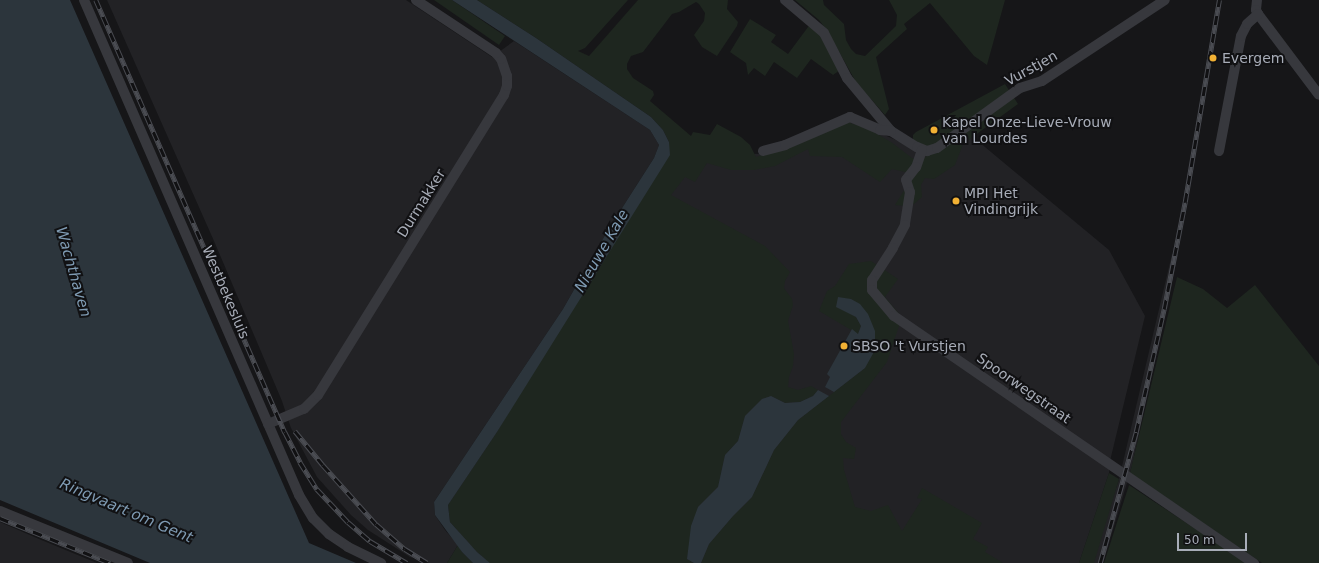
<!DOCTYPE html>
<style>
body{margin:0}
#map{position:relative;width:1319px;height:563px;overflow:hidden;background:#161618;font-family:"DejaVu Sans",sans-serif}
div>[style]{position:absolute}
[style*='--x']{left:calc(var(--x)*1px);top:calc(var(--y)*1px);width:calc(var(--w)*1px);rotate:calc(var(--a)*1deg)}
.built>*{inset:0;background:#222225}
.green>*{inset:0;background:#1e261f}
.water>*{inset:0;background:#2c353c}
.street>*{height:10px;margin:-5px;padding:0 5px;transform-origin:5px;border-radius:5px;background:#37383d}
.rail>*{height:4.5px;margin-top:-2.25px;transform-origin:0;background:repeating-linear-gradient(90deg,#111113 0 9px,#4a4c52 0 18px);box-sizing:border-box;border-block:1px solid #4a4c52}
.dots>*{width:11px;height:11px;translate:-50% -50%;box-sizing:border-box;border:2px solid #111113;border-radius:50%}
span{translate:-50% -50%;white-space:nowrap;text-align:center;line-height:1.15;-webkit-text-stroke:4px #111113;paint-order:stroke}
.poi-label{font-size:14px;color:#a8adb8}
.left{translate:0 -50%;text-align:left}
.street-label{font-size:14px;color:#a8adb8}
.water-label{font-size:15px;color:#7f9bb3;font-style:italic}
.scale{position:absolute;left:1177px;top:533px;width:70px;height:18px;box-sizing:border-box;border:2px solid #a8adb8;border-top:0;padding-left:5px;font-size:12px;line-height:14px;white-space:nowrap;color:#a8adb8;-webkit-text-stroke:3px #111113;paint-order:stroke}
</style>
<div id="map">
<div class="built">
<div style="clip-path:polygon(107px 0,406px 0,492px 57px,514px 41px,650px 130px,659px 145px,654px 158px,608px 230px,563px 309px,434px 502px,435px 515px,445px 530px,458px 545px,447px 563px,429px 563px,410px 557px,368px 530px,351px 515px,317px 477px,291px 428px,282px 401px,214px 241px)"></div>
<div style="clip-path:polygon(850px 120px,912px 147px,967px 132px,1109px 250px,1145px 316px,1110px 461px,1109px 473px,1079px 563px,490px 563px,477px 552px,461px 536px,448px 505px,497px 432px,670px 155px,722px 153px,763px 154px)"></div>
<div style="clip-path:polygon(1172px 254px,1178px 255px,1132px 466px,1103px 563px,1092px 563px,1119px 479px)"></div>
<div style="clip-path:polygon(0 522px,39px 539px,97px 563px,0 563px)"></div>
</div>
<div class="green">
<div style="clip-path:polygon(434px 0,452px 0,505px 36px,499px 45px)"></div>
<div style="clip-path:polygon(477px 0,628px 0,585px 48px,578px 51px,589px 56px,638px 0,728px 0,727px 9px,738px 22px,737px 26px,717px 56px,702px 47px,694px 35px,704px 21px,705px 13px,699px 4px,696px 2px,679px 12px,672px 14px,643px 52px,631px 56px,627px 64px,627px 69px,633px 78px,653px 91px,654px 95px,650px 101px,691px 136px,693px 132px,710px 135px,717px 124px,741px 137px,750px 145px,756px 157px,789px 147px,847px 122px,867px 128px,891px 142px,912px 158px,920px 160px,926px 157px,922px 144px,913px 141px,913px 135px,916px 132px,1005px 84px,1018px 104px,963px 144px,955px 165px,934px 179px,925px 178px,921px 185px,922px 197px,914px 204px,905px 206px,895px 205px,914px 174px,892px 169px,880px 182px,842px 157px,810px 156px,808px 149px,775px 166px,754px 170px,731px 170px,707px 163px,695px 182px,685px 177px,671px 195px,765px 246px,790px 272px,785px 281px,784px 288px,792px 299px,793px 305px,788px 321px,794px 354px,793px 366px,789px 377px,788px 387px,798px 390px,811px 386px,818px 390px,813px 396px,800px 402px,785px 403px,771px 396px,762px 399px,745px 416px,738px 441px,725px 455px,718px 487px,698px 507px,687px 559px,694px 563px,490px 563px,477px 552px,450px 522px,448px 505px,497px 432px,669px 142px,663px 130px,651px 117px,536px 38px)"></div>
<div style="clip-path:polygon(795px 0,823px 0,824px 5px,844px 24px,846px 40px,851px 49px,856px 54px,865px 56px,896px 26px,897px 15px,889px 0,1005px 0,987px 65px,974px 56px,930px 3px,904px 24px,907px 29px,876px 57px,889px 109px,885px 115px,856px 82px,828px 32px,819px 20px)"></div>
<div style="clip-path:polygon(750px 19px,776px 35px,771px 42px,788px 54px,811px 23px,815px 27px,840px 70px,833px 75px,811px 59px,797px 78px,774px 62px,765px 76px,754px 68px,748px 75px,746px 63px,730px 52px)"></div>
<div style="clip-path:polygon(871px 261px,898px 279px,885px 297px,902px 317px,887px 362px,841px 422px,841px 434px,846px 442px,856px 448px,854px 459px,843px 458px,844px 470px,855px 507px,871px 511px,888px 505px,902px 531px,922px 499px,917px 498px,922px 488px,982px 523px,973px 539px,988px 547px,985px 552px,1003px 563px,701px 563px,709px 544px,733px 516px,752px 497px,774px 450px,798px 420px,865px 368px,868px 314px,851px 313px,856px 317px,861px 326px,858px 334px,819px 311px,827px 291px,835px 286px,849px 264px)"></div>
<div style="clip-path:polygon(1177px 277px,1203px 289px,1227px 308px,1255px 285px,1319px 366px,1319px 563px,1262px 563px,1130px 473px)"></div>
<div style="clip-path:polygon(1109px 473px,1119px 479px,1094px 563px,1079px 563px)"></div>
<div style="clip-path:polygon(1129px 485px,1247px 563px,1104px 563px)"></div>
<div style="clip-path:polygon(458px 545px,462px 552px,473px 563px,447px 563px)"></div>
</div>
<div class="water">
<div style="clip-path:polygon(0 0,70px 0,309px 543px,356px 563px,150px 563px,0 500px)"></div>
<div style="clip-path:polygon(452px 0,477px 0,536px 38px,651px 117px,663px 130px,669px 142px,670px 155px,497px 432px,448px 505px,450px 522px,477px 552px,490px 563px,473px 563px,462px 552px,435px 515px,434px 502px,563px 309px,608px 230px,654px 158px,659px 145px,650px 130px)"></div>
<div style="clip-path:polygon(838px 297px,851px 299px,860px 304px,868px 314px,875px 331px,875px 350px,865px 368px,834px 392px,825px 387px,830px 377px,827px 374px,852px 329px,858px 334px,861px 326px,856px 317px,836px 307px)"></div>
<div style="clip-path:polygon(818px 390px,829px 396px,798px 420px,774px 450px,752px 497px,733px 516px,709px 544px,701px 563px,694px 563px,687px 559px,691px 526px,698px 507px,718px 487px,725px 455px,738px 441px,745px 416px,762px 399px,771px 396px,785px 403px,800px 402px,813px 396px)"></div>
</div>
<div class="street">
<div style="--x:84;--y:0;--w:540;--a:66.52"></div>
<div style="--x:299;--y:495;--w:27;--a:59"></div>
<div style="--x:313;--y:518;--w:23;--a:45"></div>
<div style="--x:329;--y:534;--w:23;--a:34"></div>
<div style="--x:348;--y:547;--w:37;--a:26"></div>
<div style="--x:785;--y:0;--w:51;--a:40.2"></div>
<div style="--x:824;--y:33;--w:51;--a:62.9"></div>
<div style="--x:847;--y:78;--w:69;--a:50.3"></div>
<div style="--x:891;--y:131;--w:31;--a:32"></div>
<div style="--x:917;--y:147;--w:11;--a:22"></div>
<div style="--x:927;--y:151;--w:10;--a:-17"></div>
<div style="--x:937;--y:148;--w:102;--a:-35.9"></div>
<div style="--x:1020;--y:88;--w:23;--a:-18"></div>
<div style="--x:1042;--y:81;--w:147;--a:-33.4"></div>
<div style="--x:1257;--y:0;--w:10;--a:96"></div>
<div style="--x:1256;--y:10;--w:4;--a:63"></div>
<div style="--x:1258;--y:14;--w:101;--a:53"></div>
<div style="--x:922;--y:150;--w:18;--a:109"></div>
<div style="--x:916;--y:167;--w:16;--a:128"></div>
<div style="--x:906;--y:180;--w:13;--a:72"></div>
<div style="--x:910;--y:192;--w:33;--a:99"></div>
<div style="--x:905;--y:225;--w:26;--a:118"></div>
<div style="--x:893;--y:248;--w:38;--a:123"></div>
<div style="--x:872;--y:280;--w:10;--a:90"></div>
<div style="--x:872;--y:290;--w:34;--a:50"></div>
<div style="--x:894;--y:316;--w:437;--a:34.5"></div>
<div style="--x:763;--y:151;--w:23;--a:-15"></div>
<div style="--x:785;--y:145;--w:71;--a:-23.3"></div>
<div style="--x:850;--y:117;--w:33;--a:23"></div>
<div style="--x:880;--y:130;--w:11;--a:5"></div>
<div style="--x:1219;--y:151;--w:117;--a:-79.2"></div>
<div style="--x:1241;--y:36;--w:13;--a:-63"></div>
<div style="--x:1247;--y:24;--w:15;--a:-42"></div>
<div style="--x:268;--y:424;--w:39;--a:-23"></div>
<div style="--x:304;--y:409;--w:20;--a:-45"></div>
<div style="--x:318;--y:395;--w:353;--a:-58.2"></div>
<div style="--x:504;--y:95;--w:9;--a:-72"></div>
<div style="--x:507;--y:86;--w:10;--a:-90"></div>
<div style="--x:507;--y:76;--w:18;--a:-109"></div>
<div style="--x:501;--y:59;--w:8;--a:-130"></div>
<div style="--x:496;--y:53;--w:96;--a:-146.5"></div>
<div style="--x:0;--y:511;--w:138;--a:22.1"></div>
</div>
<div class="rail">
<div style="--x:96;--y:0;--w:472;--a:66.4"></div>
<div style="--x:285;--y:432;--w:34;--a:63"></div>
<div style="--x:300;--y:462;--w:32;--a:58"></div>
<div style="--x:317;--y:489;--w:45;--a:46.8"></div>
<div style="--x:348;--y:522;--w:29;--a:41"></div>
<div style="--x:370;--y:541;--w:43;--a:30.7"></div>
<div style="--x:295;--y:431;--w:44;--a:50.5"></div>
<div style="--x:323;--y:465;--w:79;--a:48.1"></div>
<div style="--x:376;--y:524;--w:38;--a:41"></div>
<div style="--x:405;--y:549;--w:26;--a:32"></div>
<div style="--x:0;--y:518;--w:119;--a:22.2"></div>
<div style="--x:1100;--y:563;--w:136;--a:-74.6"></div>
<div style="--x:1136;--y:432;--w:126;--a:-77.2"></div>
<div style="--x:1164;--y:309;--w:109;--a:-78.9"></div>
<div style="--x:1185;--y:202;--w:205;--a:-80.4"></div>
</div>
<div class="dots">
<div style="left:1213px;top:58px;background:#f2b134"></div>
<div style="left:934px;top:130px;background:#f2b134"></div>
<div style="left:956px;top:201px;background:#f2b134"></div>
<div style="left:844px;top:346px;background:#f2b134"></div>
</div>
<div class="poi-label">
<span class="left" style="left:1222px;top:58px">Evergem</span>
<span class="left" style="left:942px;top:130px">Kapel Onze-Lieve-Vrouw<br>van Lourdes</span>
<span class="left" style="left:964px;top:201px">MPI Het<br>Vindingrijk</span>
<span class="left" style="left:852px;top:346px">SBSO 't Vurstjen</span>
</div>
<div class="street-label">
<span style="left:1031px;top:68px;rotate:-29deg">Vurstjen</span>
<span style="left:421px;top:203px;rotate:-58deg">Durmakker</span>
<span style="left:226px;top:292px;rotate:67deg">Westbekesluis</span>
<span style="left:1024px;top:388px;rotate:35deg">Spoorwegstraat</span>
</div>
<div class="water-label">
<span style="left:602px;top:251px;rotate:-60deg">Nieuwe Kale</span>
<span style="left:73px;top:272px;rotate:74deg">Wachthaven</span>
<span style="left:126px;top:511px;rotate:23deg">Ringvaart om Gent</span>
</div>
<div class="scale">50 m</div>
</div>
